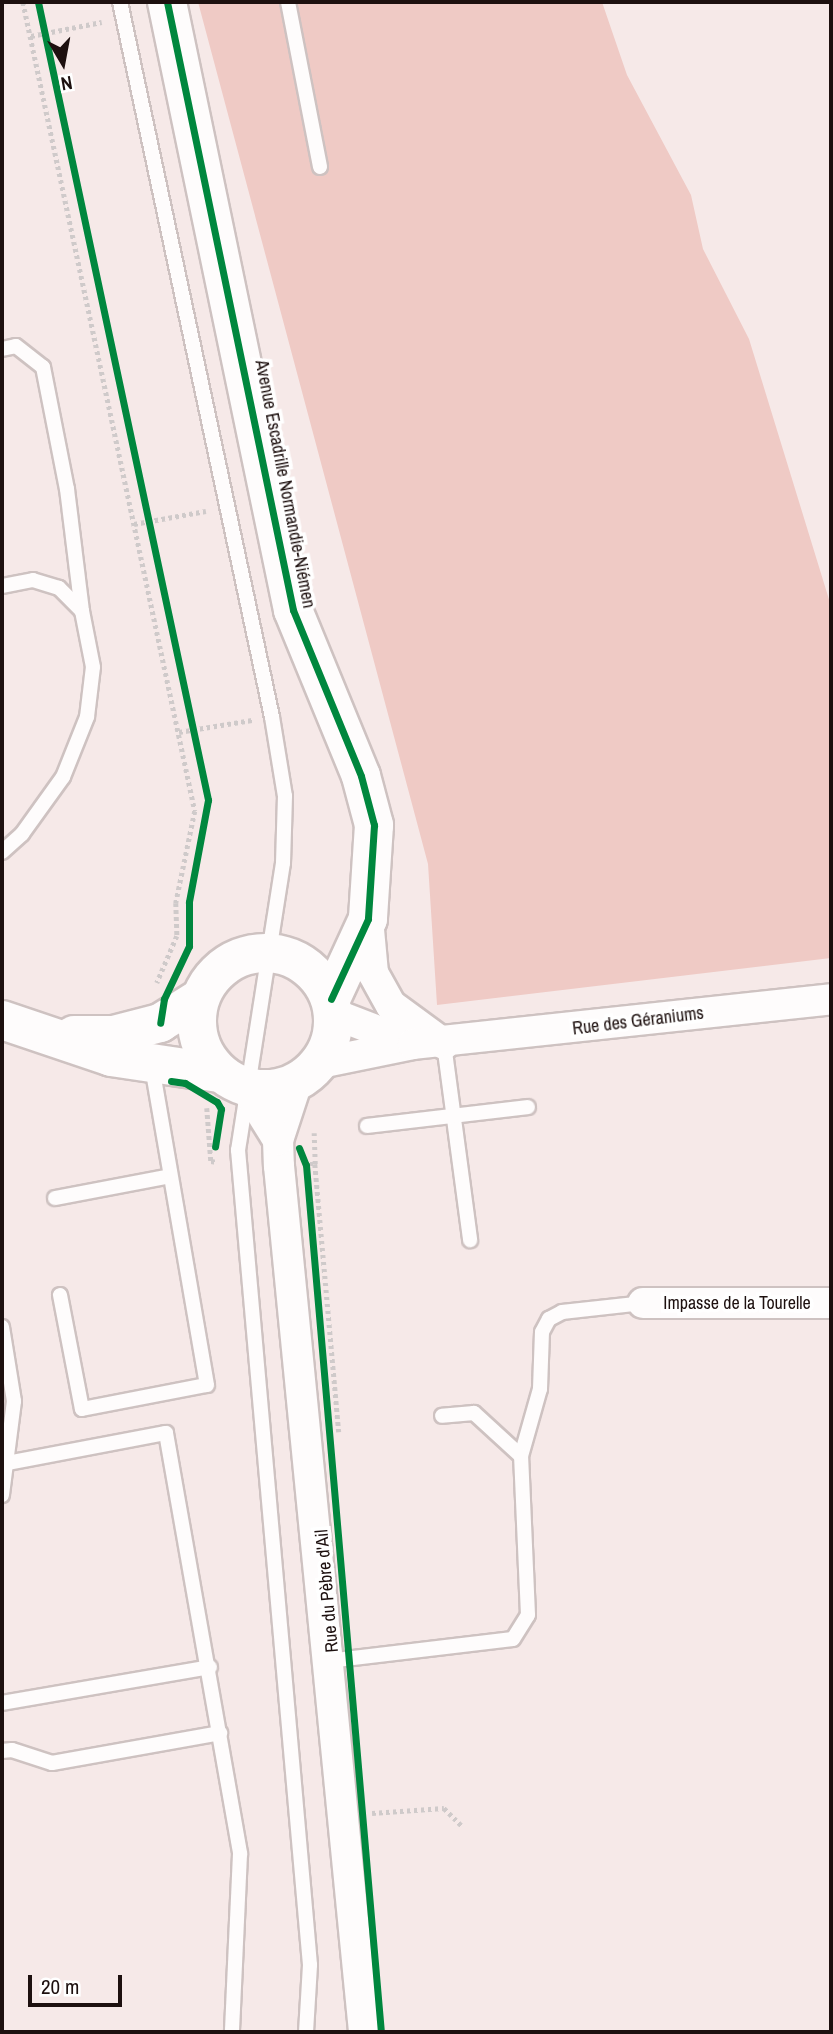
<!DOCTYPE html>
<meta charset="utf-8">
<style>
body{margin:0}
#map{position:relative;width:833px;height:2034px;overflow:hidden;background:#f6e9e8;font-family:"Archivo Narrow",sans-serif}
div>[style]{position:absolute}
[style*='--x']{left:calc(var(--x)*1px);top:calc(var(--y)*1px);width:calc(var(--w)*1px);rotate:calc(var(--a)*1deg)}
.green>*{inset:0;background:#efcac5}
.path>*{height:4.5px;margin-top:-2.25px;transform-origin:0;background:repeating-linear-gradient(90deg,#cfcaca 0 3.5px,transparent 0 7px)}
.roads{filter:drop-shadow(2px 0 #cec2c1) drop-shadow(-2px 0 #cec2c1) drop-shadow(0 2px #cec2c1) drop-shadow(0 -2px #cec2c1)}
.lane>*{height:14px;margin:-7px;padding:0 7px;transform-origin:7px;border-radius:7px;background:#fefcfc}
.street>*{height:30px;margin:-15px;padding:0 15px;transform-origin:15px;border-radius:15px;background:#fefcfc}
.secondary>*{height:38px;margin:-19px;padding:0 19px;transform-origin:19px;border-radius:19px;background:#fefcfc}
.secondary>.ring{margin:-19px;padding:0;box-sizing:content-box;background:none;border:38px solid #fefcfc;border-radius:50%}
.cycleway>*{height:7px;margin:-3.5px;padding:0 3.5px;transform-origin:3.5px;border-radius:3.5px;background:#00873e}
span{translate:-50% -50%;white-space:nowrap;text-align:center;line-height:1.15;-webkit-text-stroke:7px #fff;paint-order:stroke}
.street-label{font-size:18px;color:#1d100f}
.frame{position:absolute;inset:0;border:4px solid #1d100f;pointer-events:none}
.north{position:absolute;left:28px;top:28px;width:70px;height:70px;-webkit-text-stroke:5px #fff;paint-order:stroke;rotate:170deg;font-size:19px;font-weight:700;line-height:28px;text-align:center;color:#1d100f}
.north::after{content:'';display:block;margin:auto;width:24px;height:32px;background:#1d100f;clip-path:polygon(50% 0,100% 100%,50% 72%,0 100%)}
.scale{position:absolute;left:28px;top:1975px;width:94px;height:32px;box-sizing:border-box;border:4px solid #1d100f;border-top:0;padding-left:9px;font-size:21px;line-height:24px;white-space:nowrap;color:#1d100f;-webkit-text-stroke:5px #fff;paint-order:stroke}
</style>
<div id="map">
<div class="green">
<div style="clip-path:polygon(198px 2px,602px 2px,627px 75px,691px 195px,703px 249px,749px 339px,831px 606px,831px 958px,437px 1005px,428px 864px)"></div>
</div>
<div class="path">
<div style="--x:23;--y:2;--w:827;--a:78"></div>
<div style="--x:195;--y:811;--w:94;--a:101.7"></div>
<div style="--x:176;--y:903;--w:33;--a:88"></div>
<div style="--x:177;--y:936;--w:51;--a:113.1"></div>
<div style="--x:31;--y:36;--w:72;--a:-11.2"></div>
<div style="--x:134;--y:524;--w:73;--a:-10.2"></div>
<div style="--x:179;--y:732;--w:74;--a:-9.3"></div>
<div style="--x:207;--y:1108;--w:53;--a:85.7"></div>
<div style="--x:211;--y:1161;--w:6;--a:9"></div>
<div style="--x:310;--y:1164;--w:5;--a:0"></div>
<div style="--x:315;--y:1164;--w:31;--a:-92"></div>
<div style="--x:315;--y:1164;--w:269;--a:84.9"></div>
<div style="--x:372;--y:1813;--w:72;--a:-4"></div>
<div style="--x:444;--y:1808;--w:25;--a:45"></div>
</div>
<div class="roads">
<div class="lane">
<div style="--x:120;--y:2;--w:731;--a:78"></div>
<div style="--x:272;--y:717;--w:80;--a:80.7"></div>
<div style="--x:285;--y:796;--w:67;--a:91.7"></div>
<div style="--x:283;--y:863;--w:291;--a:98.9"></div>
<div style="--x:238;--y:1150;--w:818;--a:84.95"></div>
<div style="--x:310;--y:1965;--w:67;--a:93.4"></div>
<div style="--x:288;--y:2;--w:168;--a:79"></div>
<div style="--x:2;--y:349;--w:14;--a:-12"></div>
<div style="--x:16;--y:346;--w:34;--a:38"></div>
<div style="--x:43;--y:367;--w:124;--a:78.9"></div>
<div style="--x:67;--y:489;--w:123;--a:83"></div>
<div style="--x:82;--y:611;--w:33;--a:-135"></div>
<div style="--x:59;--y:588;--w:27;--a:-163"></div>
<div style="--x:33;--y:580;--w:32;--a:169"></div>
<div style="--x:2;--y:852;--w:27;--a:-42"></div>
<div style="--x:22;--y:834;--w:70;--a:-54.3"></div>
<div style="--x:63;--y:777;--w:65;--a:-68.2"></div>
<div style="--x:87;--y:717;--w:50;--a:-83.2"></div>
<div style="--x:93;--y:667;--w:57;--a:-101.1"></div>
<div style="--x:444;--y:1044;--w:198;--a:82.4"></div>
<div style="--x:367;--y:1126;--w:162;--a:-6.7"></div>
<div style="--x:55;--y:1198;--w:117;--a:-10.8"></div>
<div style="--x:60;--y:1295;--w:116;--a:79.1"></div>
<div style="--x:82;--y:1409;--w:127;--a:-10.9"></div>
<div style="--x:207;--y:1385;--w:323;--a:-99.8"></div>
<div style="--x:2;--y:1327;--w:75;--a:80.8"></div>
<div style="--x:14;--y:1401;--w:95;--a:97.3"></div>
<div style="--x:521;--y:1456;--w:70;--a:-74.2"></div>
<div style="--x:540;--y:1389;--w:57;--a:-88"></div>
<div style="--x:542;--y:1332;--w:15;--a:-62"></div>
<div style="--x:549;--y:1319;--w:15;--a:-28"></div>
<div style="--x:562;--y:1312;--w:81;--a:-6.3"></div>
<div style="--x:2;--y:1464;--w:167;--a:-10.7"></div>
<div style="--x:166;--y:1433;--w:427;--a:80"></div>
<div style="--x:240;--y:1854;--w:178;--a:92.6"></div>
<div style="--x:328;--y:1661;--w:186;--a:-6.8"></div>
<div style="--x:513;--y:1639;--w:28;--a:-58"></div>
<div style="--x:528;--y:1615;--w:159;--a:-92.5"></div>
<div style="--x:521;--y:1456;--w:64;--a:-137.5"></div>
<div style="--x:474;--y:1413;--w:32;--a:175"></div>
<div style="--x:2;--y:1703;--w:211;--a:-9.8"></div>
<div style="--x:2;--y:1751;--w:10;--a:-6"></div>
<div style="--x:12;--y:1750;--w:42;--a:18"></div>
<div style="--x:52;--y:1763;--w:171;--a:-10.1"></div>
</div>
<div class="street">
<div style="--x:368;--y:919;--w:54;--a:84.7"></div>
<div style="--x:373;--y:973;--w:37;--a:61"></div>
<div style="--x:391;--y:1005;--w:66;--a:36.3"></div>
<div style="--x:334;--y:1014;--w:80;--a:21.1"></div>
<div style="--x:320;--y:1063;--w:95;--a:-11.5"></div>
<div style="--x:413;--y:1044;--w:420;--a:-6.1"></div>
<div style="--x:297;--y:1082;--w:61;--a:108.1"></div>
<div style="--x:278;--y:1140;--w:26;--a:88"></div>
<div style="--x:279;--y:1166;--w:870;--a:84.39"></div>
<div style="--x:247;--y:1090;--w:59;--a:58.2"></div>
<div style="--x:643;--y:1303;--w:188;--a:0"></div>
</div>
<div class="secondary">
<div style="--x:167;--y:2;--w:621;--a:78.29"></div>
<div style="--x:293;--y:610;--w:179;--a:67.7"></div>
<div style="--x:361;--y:776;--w:51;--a:75.1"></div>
<div style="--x:374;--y:825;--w:94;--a:93.7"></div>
<div style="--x:368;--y:919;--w:88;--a:114.8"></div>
<div class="ring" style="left:197px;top:953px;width:98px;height:98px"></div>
<div style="--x:2;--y:1020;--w:115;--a:18.7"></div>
<div style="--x:111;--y:1057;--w:109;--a:8.4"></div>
<div style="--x:74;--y:1035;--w:40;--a:0"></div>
<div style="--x:114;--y:1035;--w:48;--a:-14.6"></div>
<div style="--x:160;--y:1023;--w:47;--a:-32"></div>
</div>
</div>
<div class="cycleway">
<div style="--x:38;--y:2;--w:816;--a:77.97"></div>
<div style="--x:208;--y:800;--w:104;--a:100.6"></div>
<div style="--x:189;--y:902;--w:44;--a:90"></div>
<div style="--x:189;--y:946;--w:59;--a:115.3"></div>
<div style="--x:164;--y:999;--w:24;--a:99"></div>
<div style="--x:167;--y:2;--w:621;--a:78.29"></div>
<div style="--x:293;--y:610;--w:179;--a:67.7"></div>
<div style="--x:361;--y:776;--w:51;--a:75.1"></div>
<div style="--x:374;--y:825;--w:94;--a:93.7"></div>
<div style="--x:368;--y:919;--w:88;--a:114.8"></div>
<div style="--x:171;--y:1081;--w:14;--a:8"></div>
<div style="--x:185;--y:1083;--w:37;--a:31"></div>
<div style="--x:217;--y:1102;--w:8;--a:60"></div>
<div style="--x:221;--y:1109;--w:38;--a:99"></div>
<div style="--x:299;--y:1148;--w:18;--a:68"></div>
<div style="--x:306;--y:1165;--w:870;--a:85.06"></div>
</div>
<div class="street-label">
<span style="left:285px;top:484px;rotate:79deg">Avenue Escadrille Normandie-Niémen</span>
<span style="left:638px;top:1021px;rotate:-7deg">Rue des Géraniums</span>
<span style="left:737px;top:1303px">Impasse de la Tourelle</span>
<span style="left:327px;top:1591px;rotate:-95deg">Rue du Pèbre d'Ail</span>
</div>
<div class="frame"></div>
<div class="north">N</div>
<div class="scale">20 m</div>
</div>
